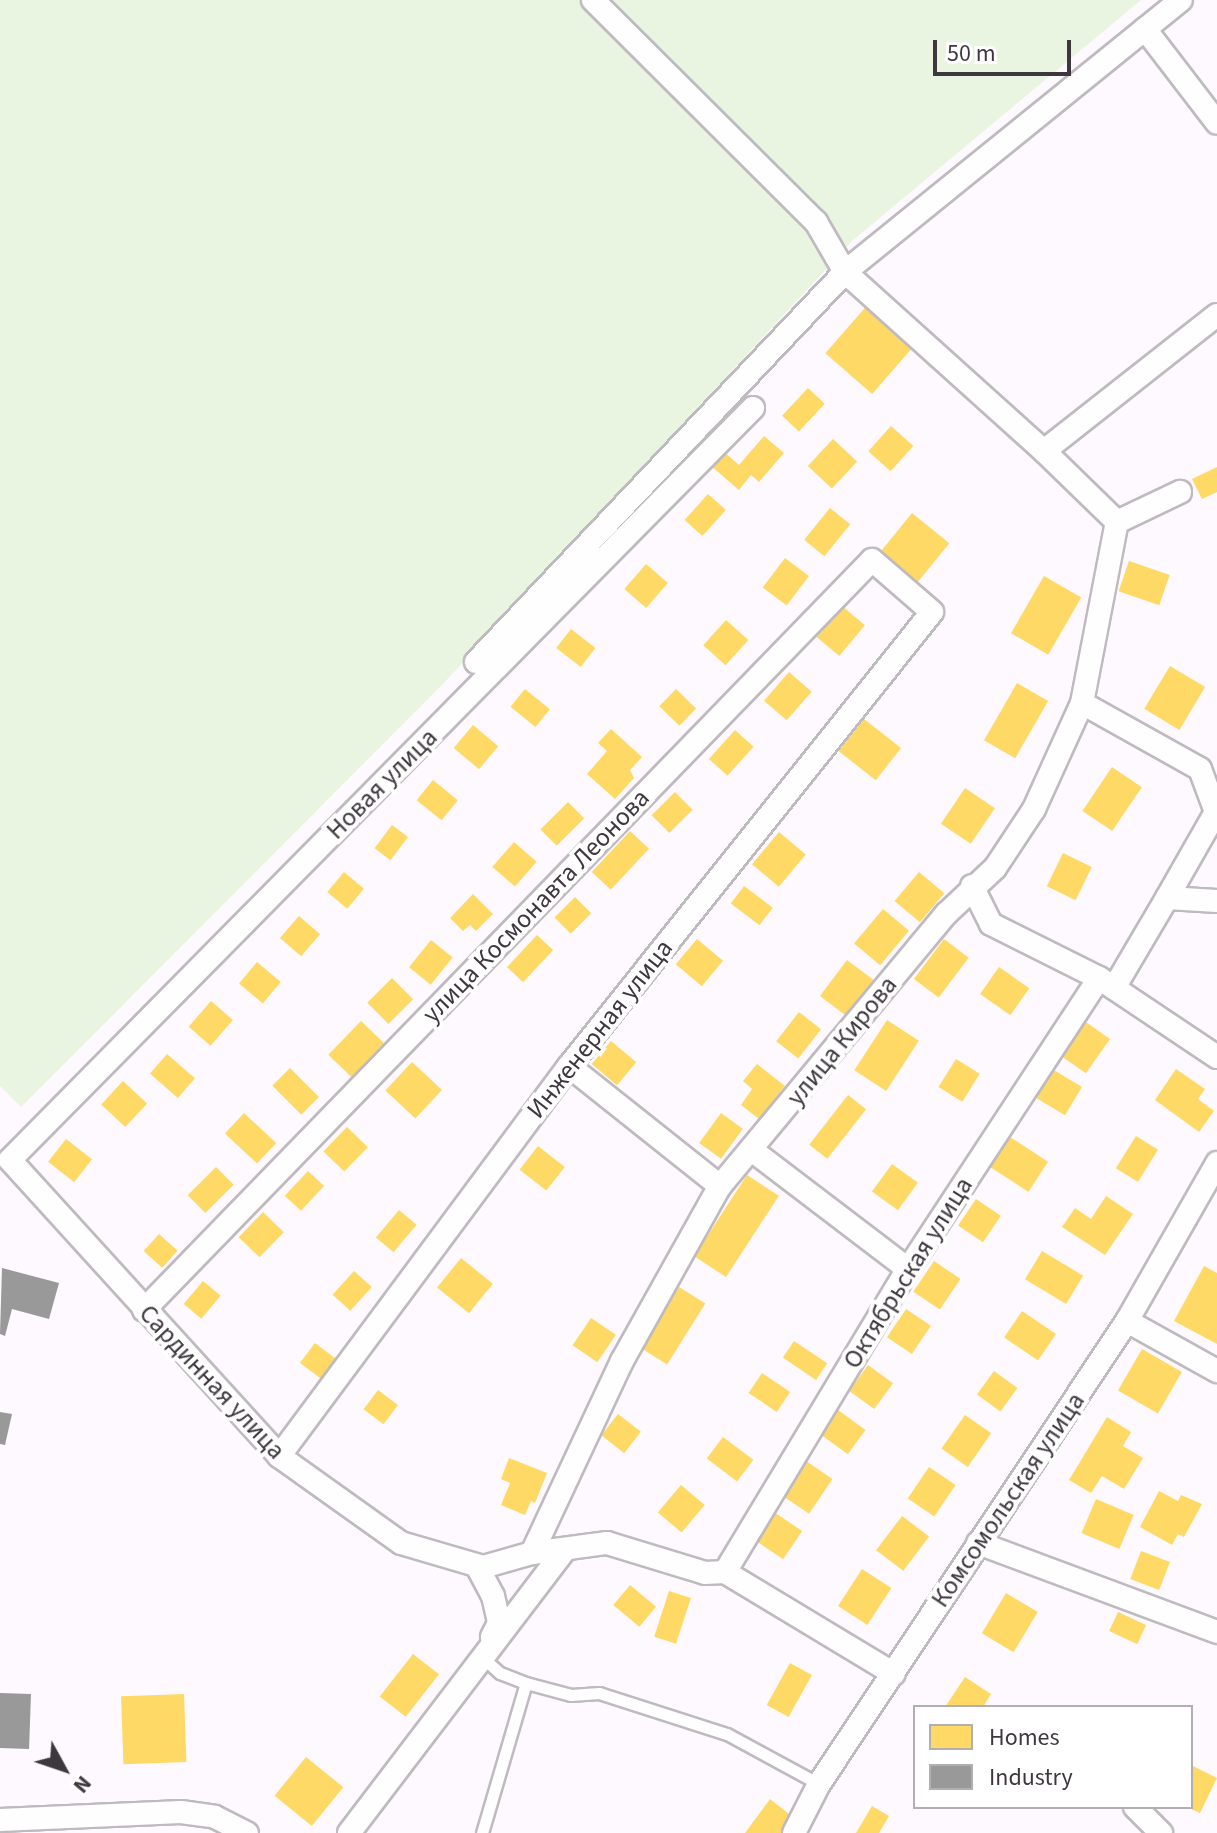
<!DOCTYPE html>
<meta charset="utf-8">
<style>
body{margin:0}
#map{position:relative;width:1217px;height:1833px;overflow:hidden;background:#fef9fe;font-family:"Source Sans 3",sans-serif}
div>[style]{position:absolute}
[style*='--x']{left:calc(var(--x)*1px);top:calc(var(--y)*1px);width:calc(var(--w)*1px);rotate:calc(var(--a)*1deg)}
.green>*{inset:0;background:#e9f5e0}
.homes>*{inset:0;background:#ffd966;transform-origin:0 0}
.industry>*{inset:0;background:#999;transform-origin:0 0}
.roads{filter:drop-shadow(2px 0 #bfbabf) drop-shadow(-2px 0 #bfbabf) drop-shadow(0 2px #bfbabf) drop-shadow(0 -2px #bfbabf)}
.lane>*{height:11px;margin:-5.5px;padding:0 5.5px;transform-origin:5.5px;border-radius:5.5px;background:#fffeff}
.street>*{height:22px;margin:-11px;padding:0 11px;transform-origin:11px;border-radius:11px;background:#fffeff}
span{translate:-50% -50%;white-space:nowrap;text-align:center;line-height:1.15;-webkit-text-stroke:8px #fff;paint-order:stroke}
.street-label{font-size:26px;color:#3e383e}
.legend{position:absolute;left:913px;top:1705px;width:280px;height:104px;box-sizing:border-box;background:#fff;border:2px solid #b2afb2;margin:0;padding:10px 14px;list-style:none;font-size:24px;color:#3e383e}
.legend li{display:flex;align-items:center;gap:16px;height:40px}
.legend b{width:40px;border:2px solid #b2afb2}
.north{position:absolute;left:24px;top:1729px;width:80px;height:80px;-webkit-text-stroke:6px #fff;paint-order:stroke;rotate:130deg;font-size:22px;font-weight:700;line-height:32px;text-align:center;color:#3e383e}
.north::after{content:'';display:block;margin:auto;width:28px;height:36px;background:#3e383e;clip-path:polygon(50% 0,100% 100%,50% 72%,0 100%)}
.scale{position:absolute;left:933px;top:40px;width:138px;height:36px;box-sizing:border-box;border:4px solid #3e383e;border-top:0;padding-left:10px;font-size:24px;line-height:28px;white-space:nowrap;color:#3e383e;-webkit-text-stroke:6px #fff;paint-order:stroke}
</style>
<div id="map">
<div class="green">
<div style="clip-path:polygon(0 0,1141px 0,852px 241px,443px 684px,21px 1107px,0 1086px)"></div>
</div>
<div class="homes">
<div style="left:870px;top:302px;width:62px;height:68px;rotate:41deg"></div>
<div style="left:808px;top:388px;width:23px;height:38px;rotate:43deg"></div>
<div style="left:891px;top:426px;width:30px;height:34px;rotate:42deg"></div>
<div style="clip-path:polygon(764px 436px,784px 453px,759px 482px,751px 475px,739px 490px,710px 465px,722px 450px,739px 465px)"></div>
<div style="left:833px;top:439px;width:33px;height:37px;rotate:43deg"></div>
<div style="clip-path:polygon(1217px 467px,1217px 492px,1202px 499px,1192px 479px)"></div>
<div style="left:708px;top:494px;width:24px;height:35px;rotate:42deg"></div>
<div style="left:830px;top:508px;width:26px;height:41px;rotate:39deg"></div>
<div style="left:912px;top:513px;width:48px;height:50px;rotate:39deg"></div>
<div style="left:785px;top:558px;width:30px;height:37px;rotate:37deg"></div>
<div style="left:1129px;top:561px;width:43px;height:32px;rotate:19deg"></div>
<div style="left:646px;top:564px;width:29px;height:33px;rotate:41deg"></div>
<div style="left:1044px;top:576px;width:43px;height:66px;rotate:30deg"></div>
<div style="left:842px;top:606px;width:30px;height:40px;rotate:40deg"></div>
<div style="left:726px;top:620px;width:30px;height:34px;rotate:42deg"></div>
<div style="left:571px;top:629px;width:31px;height:24px;rotate:38deg"></div>
<div style="left:1170px;top:666px;width:41px;height:50px;rotate:31deg"></div>
<div style="left:789px;top:672px;width:30px;height:38px;rotate:41deg"></div>
<div style="left:1017px;top:683px;width:36px;height:66px;rotate:30deg"></div>
<div style="left:525px;top:689px;width:32px;height:23px;rotate:39deg"></div>
<div style="left:676px;top:689px;width:28px;height:24px;rotate:44deg"></div>
<div style="left:864px;top:719px;width:47px;height:41px;rotate:38deg"></div>
<div style="left:473px;top:725px;width:33px;height:30px;rotate:40deg"></div>
<div style="clip-path:polygon(611px 729px,642px 757px,630px 770px,634px 778px,615px 799px,587px 774px,607px 751px,598px 743px)"></div>
<div style="left:735px;top:730px;width:25px;height:39px;rotate:42deg"></div>
<div style="left:1112px;top:767px;width:36px;height:53px;rotate:34deg"></div>
<div style="left:433px;top:780px;width:32px;height:26px;rotate:39deg"></div>
<div style="left:965px;top:788px;width:36px;height:43px;rotate:34deg"></div>
<div style="left:675px;top:792px;width:25px;height:33px;rotate:45deg"></div>
<div style="left:568px;top:802px;width:23px;height:39px;rotate:45deg"></div>
<div style="left:392px;top:825px;width:20px;height:29px;rotate:37deg"></div>
<div style="left:630px;top:831px;width:26px;height:56px;rotate:43deg"></div>
<div style="left:779px;top:832px;width:35px;height:42px;rotate:40deg"></div>
<div style="left:514px;top:842px;width:30px;height:33px;rotate:41deg"></div>
<div style="left:1063px;top:853px;width:32px;height:37px;rotate:26deg"></div>
<div style="left:344px;top:872px;width:26px;height:26px;rotate:40deg"></div>
<div style="left:919px;top:872px;width:33px;height:38px;rotate:40deg"></div>
<div style="left:744px;top:886px;width:36px;height:22px;rotate:37deg"></div>
<div style="clip-path:polygon(473px 894px,493px 914px,476px 931px,470px 925px,463px 931px,450px 918px)"></div>
<div style="left:575px;top:897px;width:23px;height:29px;rotate:45deg"></div>
<div style="left:883px;top:909px;width:34px;height:45px;rotate:40deg"></div>
<div style="left:299px;top:916px;width:28px;height:29px;rotate:41deg"></div>
<div style="left:537px;top:935px;width:22px;height:44px;rotate:43deg"></div>
<div style="left:697px;top:939px;width:34px;height:33px;rotate:40deg"></div>
<div style="left:944px;top:939px;width:31px;height:50px;rotate:37deg"></div>
<div style="left:431px;top:940px;width:28px;height:35px;rotate:39deg"></div>
<div style="left:847px;top:960px;width:35px;height:45px;rotate:37deg"></div>
<div style="left:257px;top:962px;width:31px;height:28px;rotate:40deg"></div>
<div style="left:999px;top:967px;width:37px;height:33px;rotate:35deg"></div>
<div style="left:392px;top:978px;width:30px;height:35px;rotate:45deg"></div>
<div style="left:211px;top:1001px;width:29px;height:34px;rotate:41deg"></div>
<div style="left:799px;top:1012px;width:28px;height:37px;rotate:38deg"></div>
<div style="left:887px;top:1020px;width:38px;height:60px;rotate:33deg"></div>
<div style="left:1083px;top:1020px;width:33px;height:42px;rotate:35deg"></div>
<div style="left:361px;top:1021px;width:32px;height:47px;rotate:44deg"></div>
<div style="left:611px;top:1041px;width:33px;height:30px;rotate:40deg"></div>
<div style="left:167px;top:1054px;width:37px;height:26px;rotate:41deg"></div>
<div style="left:956px;top:1059px;width:28px;height:33px;rotate:32deg"></div>
<div style="left:412px;top:1062px;width:41px;height:39px;rotate:43deg"></div>
<div style="clip-path:polygon(757px 1064px,785px 1086px,759px 1119px,741px 1105px,752px 1089px,743px 1081px)"></div>
<div style="left:290px;top:1068px;width:41px;height:25px;rotate:45deg"></div>
<div style="left:1052px;top:1069px;width:35px;height:33px;rotate:31deg"></div>
<div style="clip-path:polygon(1176px 1069px,1205px 1089px,1198px 1099px,1214px 1111px,1199px 1132px,1155px 1100px)"></div>
<div style="left:123px;top:1081px;width:33px;height:32px;rotate:43deg"></div>
<div style="left:848px;top:1095px;width:23px;height:63px;rotate:38deg"></div>
<div style="left:244px;top:1113px;width:44px;height:28px;rotate:43deg"></div>
<div style="left:721px;top:1113px;width:27px;height:37px;rotate:36deg"></div>
<div style="left:347px;top:1127px;width:29px;height:34px;rotate:44deg"></div>
<div style="left:1007px;top:1135px;width:49px;height:36px;rotate:33deg"></div>
<div style="left:1136px;top:1136px;width:26px;height:38px;rotate:32deg"></div>
<div style="left:66px;top:1139px;width:33px;height:29px;rotate:38deg"></div>
<div style="left:538px;top:1146px;width:34px;height:30px;rotate:38deg"></div>
<div style="left:892px;top:1164px;width:32px;height:34px;rotate:36deg"></div>
<div style="left:216px;top:1167px;width:25px;height:40px;rotate:45deg"></div>
<div style="left:308px;top:1171px;width:22px;height:34px;rotate:43deg"></div>
<div style="left:747px;top:1175px;width:38px;height:97px;rotate:33deg"></div>
<div style="clip-path:polygon(1106px 1196px,1133px 1214px,1105px 1255px,1062px 1227px,1075px 1208px,1091px 1219px)"></div>
<div style="left:976px;top:1199px;width:30px;height:32px;rotate:34deg"></div>
<div style="left:399px;top:1210px;width:23px;height:36px;rotate:40deg"></div>
<div style="left:263px;top:1212px;width:29px;height:35px;rotate:44deg"></div>
<div style="left:159px;top:1234px;width:25px;height:23px;rotate:42deg"></div>
<div style="left:1042px;top:1251px;width:48px;height:33px;rotate:31deg"></div>
<div style="left:461px;top:1258px;width:41px;height:38px;rotate:39deg"></div>
<div style="left:934px;top:1261px;width:32px;height:37px;rotate:34deg"></div>
<div style="clip-path:polygon(1204px 1266px,1217px 1273px,1217px 1344px,1174px 1321px)"></div>
<div style="left:354px;top:1271px;width:24px;height:32px;rotate:42deg"></div>
<div style="left:203px;top:1281px;width:23px;height:30px;rotate:40deg"></div>
<div style="left:679px;top:1287px;width:31px;height:72px;rotate:32deg"></div>
<div style="left:906px;top:1309px;width:30px;height:34px;rotate:34deg"></div>
<div style="left:1022px;top:1311px;width:41px;height:32px;rotate:34deg"></div>
<div style="left:591px;top:1318px;width:30px;height:33px;rotate:34deg"></div>
<div style="left:794px;top:1341px;width:40px;height:20px;rotate:34deg"></div>
<div style="left:315px;top:1343px;width:26px;height:25px;rotate:37deg"></div>
<div style="left:1142px;top:1349px;width:46px;height:48px;rotate:30deg"></div>
<div style="left:868px;top:1365px;width:31px;height:32px;rotate:36deg"></div>
<div style="left:994px;top:1371px;width:29px;height:29px;rotate:36deg"></div>
<div style="left:762px;top:1373px;width:34px;height:24px;rotate:34deg"></div>
<div style="left:378px;top:1390px;width:25px;height:24px;rotate:37deg"></div>
<div style="left:838px;top:1410px;width:34px;height:30px;rotate:36deg"></div>
<div style="left:618px;top:1414px;width:29px;height:27px;rotate:38deg"></div>
<div style="left:965px;top:1415px;width:32px;height:41px;rotate:35deg"></div>
<div style="clip-path:polygon(1107px 1417px,1131px 1432px,1123px 1446px,1143px 1458px,1124px 1489px,1102px 1476px,1091px 1493px,1069px 1480px)"></div>
<div style="left:723px;top:1437px;width:38px;height:27px;rotate:37deg"></div>
<div style="clip-path:polygon(509px 1458px,547px 1473px,535px 1503px,531px 1501px,525px 1515px,501px 1505px,510px 1483px,501px 1479px)"></div>
<div style="left:806px;top:1461px;width:32px;height:42px;rotate:34deg"></div>
<div style="left:929px;top:1467px;width:32px;height:38px;rotate:34deg"></div>
<div style="left:681px;top:1485px;width:31px;height:36px;rotate:40deg"></div>
<div style="clip-path:polygon(1159px 1491px,1178px 1501px,1181px 1495px,1202px 1504px,1184px 1537px,1178px 1534px,1172px 1545px,1140px 1527px)"></div>
<div style="left:1096px;top:1499px;width:41px;height:37px;rotate:23deg"></div>
<div style="left:774px;top:1512px;width:34px;height:34px;rotate:34deg"></div>
<div style="left:902px;top:1516px;width:34px;height:43px;rotate:37deg"></div>
<div style="left:1141px;top:1551px;width:31px;height:30px;rotate:21deg"></div>
<div style="left:862px;top:1569px;width:35px;height:44px;rotate:33deg"></div>
<div style="left:630px;top:1585px;width:34px;height:26px;rotate:40deg"></div>
<div style="left:669px;top:1591px;width:23px;height:48px;rotate:18deg"></div>
<div style="left:1006px;top:1593px;width:37px;height:47px;rotate:31deg"></div>
<div style="left:1118px;top:1612px;width:31px;height:21px;rotate:25deg"></div>
<div style="left:413px;top:1654px;width:33px;height:54px;rotate:38deg"></div>
<div style="left:790px;top:1663px;width:25px;height:48px;rotate:29deg"></div>
<div style="clip-path:polygon(965px 1677px,991px 1694px,983px 1707px,945px 1707px)"></div>
<div style="left:184px;top:1694px;width:68px;height:63px;rotate:88deg"></div>
<div style="left:306px;top:1757px;width:48px;height:50px;rotate:39deg"></div>
<div style="clip-path:polygon(1191px 1765px,1217px 1778px,1200px 1813px,1191px 1809px)"></div>
<div style="clip-path:polygon(770px 1799px,798px 1821px,789px 1833px,745px 1833px)"></div>
<div style="clip-path:polygon(872px 1806px,889px 1816px,879px 1833px,856px 1833px)"></div>
</div>
<div class="industry">
<div style="clip-path:polygon(2px 1268px,59px 1283px,49px 1319px,12px 1309px,5px 1336px,0 1334px)"></div>
<div style="clip-path:polygon(0 1412px,12px 1414px,5px 1445px,0 1444px)"></div>
<div style="left:0;top:1693px;width:31px;height:55px;rotate:2deg"></div>
</div>
<div class="roads">
<div class="lane">
<div style="--x:482;--y:1657;--w:24;--a:42"></div>
<div style="--x:500;--y:1673;--w:28;--a:21"></div>
<div style="--x:526;--y:1683;--w:47;--a:14.9"></div>
<div style="--x:571;--y:1695;--w:28;--a:-4"></div>
<div style="--x:599;--y:1693;--w:134;--a:17.8"></div>
<div style="--x:727;--y:1734;--w:105;--a:28.5"></div>
<div style="--x:482;--y:1833;--w:156;--a:-73.7"></div>
</div>
<div class="street">
<div style="--x:593;--y:0;--w:315;--a:44.9"></div>
<div style="--x:816;--y:222;--w:58;--a:59.9"></div>
<div style="--x:845;--y:272;--w:268;--a:42"></div>
<div style="--x:1044;--y:451;--w:102;--a:44.2"></div>
<div style="--x:1145;--y:29;--w:118;--a:52.5"></div>
<div style="--x:753;--y:408;--w:1057;--a:134.66"></div>
<div style="--x:10;--y:1160;--w:400;--a:47.7"></div>
<div style="--x:279;--y:1456;--w:150;--a:35.5"></div>
<div style="--x:401;--y:1543;--w:85;--a:16.3"></div>
<div style="--x:483;--y:1567;--w:51;--a:-15.9"></div>
<div style="--x:532;--y:1553;--w:76;--a:-7.6"></div>
<div style="--x:607;--y:1543;--w:102;--a:17"></div>
<div style="--x:705;--y:1573;--w:20;--a:-3"></div>
<div style="--x:725;--y:1572;--w:197;--a:31.1"></div>
<div style="--x:1044;--y:451;--w:220;--a:-38.2"></div>
<div style="--x:1117;--y:522;--w:70;--a:-25.5"></div>
<div style="--x:476;--y:662;--w:537;--a:-46.58"></div>
<div style="--x:845;--y:272;--w:432;--a:-39"></div>
<div style="--x:1082;--y:703;--w:135;--a:29.2"></div>
<div style="--x:1200;--y:769;--w:46;--a:69.6"></div>
<div style="--x:1216;--y:812;--w:99;--a:119.7"></div>
<div style="--x:1167;--y:898;--w:50;--a:3.4"></div>
<div style="--x:972;--y:886;--w:42;--a:63.4"></div>
<div style="--x:991;--y:924;--w:121;--a:26.6"></div>
<div style="--x:1099;--y:978;--w:142;--a:33.8"></div>
<div style="--x:1114;--y:988;--w:104;--a:-59.5"></div>
<div style="--x:569;--y:1066;--w:193;--a:38.5"></div>
<div style="--x:753;--y:1151;--w:195;--a:37.3"></div>
<div style="--x:144;--y:1310;--w:1045;--a:-45.85"></div>
<div style="--x:872;--y:560;--w:79;--a:40.9"></div>
<div style="--x:932;--y:612;--w:581;--a:128.64"></div>
<div style="--x:569;--y:1066;--w:486;--a:126.6"></div>
<div style="--x:1127;--y:1321;--w:103;--a:29.1"></div>
<div style="--x:978;--y:1543;--w:255;--a:20.4"></div>
<div style="--x:532;--y:1553;--w:212;--a:-64.9"></div>
<div style="--x:622;--y:1361;--w:201;--a:-60.8"></div>
<div style="--x:720;--y:1186;--w:354;--a:-50.3"></div>
<div style="--x:946;--y:914;--w:67;--a:-43.2"></div>
<div style="--x:995;--y:868;--w:71;--a:-56.5"></div>
<div style="--x:1034;--y:809;--w:116;--a:-65.6"></div>
<div style="--x:1082;--y:703;--w:184;--a:-79.1"></div>
<div style="--x:477;--y:1566;--w:34;--a:62"></div>
<div style="--x:493;--y:1596;--w:28;--a:77"></div>
<div style="--x:499;--y:1623;--w:16;--a:117"></div>
<div style="--x:725;--y:1572;--w:354;--a:-58.9"></div>
<div style="--x:908;--y:1269;--w:348;--a:-56.7"></div>
<div style="--x:1135;--y:1807;--w:37;--a:45"></div>
<div style="--x:0;--y:1820;--w:181;--a:-2.5"></div>
<div style="--x:181;--y:1812;--w:34;--a:8"></div>
<div style="--x:215;--y:1817;--w:36;--a:27"></div>
<div style="--x:349;--y:1833;--w:357;--a:-52.7"></div>
<div style="--x:794;--y:1833;--w:55;--a:-63"></div>
<div style="--x:819;--y:1784;--w:556;--a:-56.37"></div>
<div style="--x:1127;--y:1321;--w:182;--a:-60.3"></div>
</div>
</div>
<div class="street-label">
<span style="left:382px;top:784px;rotate:-45deg">Новая улица</span>
<span style="left:536px;top:906px;rotate:-46deg">улица Космонавта Леонова</span>
<span style="left:600px;top:1029px;rotate:-52deg">Инженерная улица</span>
<span style="left:842px;top:1041px;rotate:-51deg">улица Кирова</span>
<span style="left:908px;top:1273px;rotate:-58deg">Октябрьская улица</span>
<span style="left:212px;top:1382px;rotate:47deg">Сардинная улица</span>
<span style="left:1008px;top:1500px;rotate:-56deg">Комсомольская улица</span>
</div>
<ul class="legend">
<li><b style="height:22px;background:#ffd966"></b>Homes</li>
<li><b style="height:22px;background:#999"></b>Industry</li>
</ul>
<div class="north">N</div>
<div class="scale">50 m</div>
</div>
